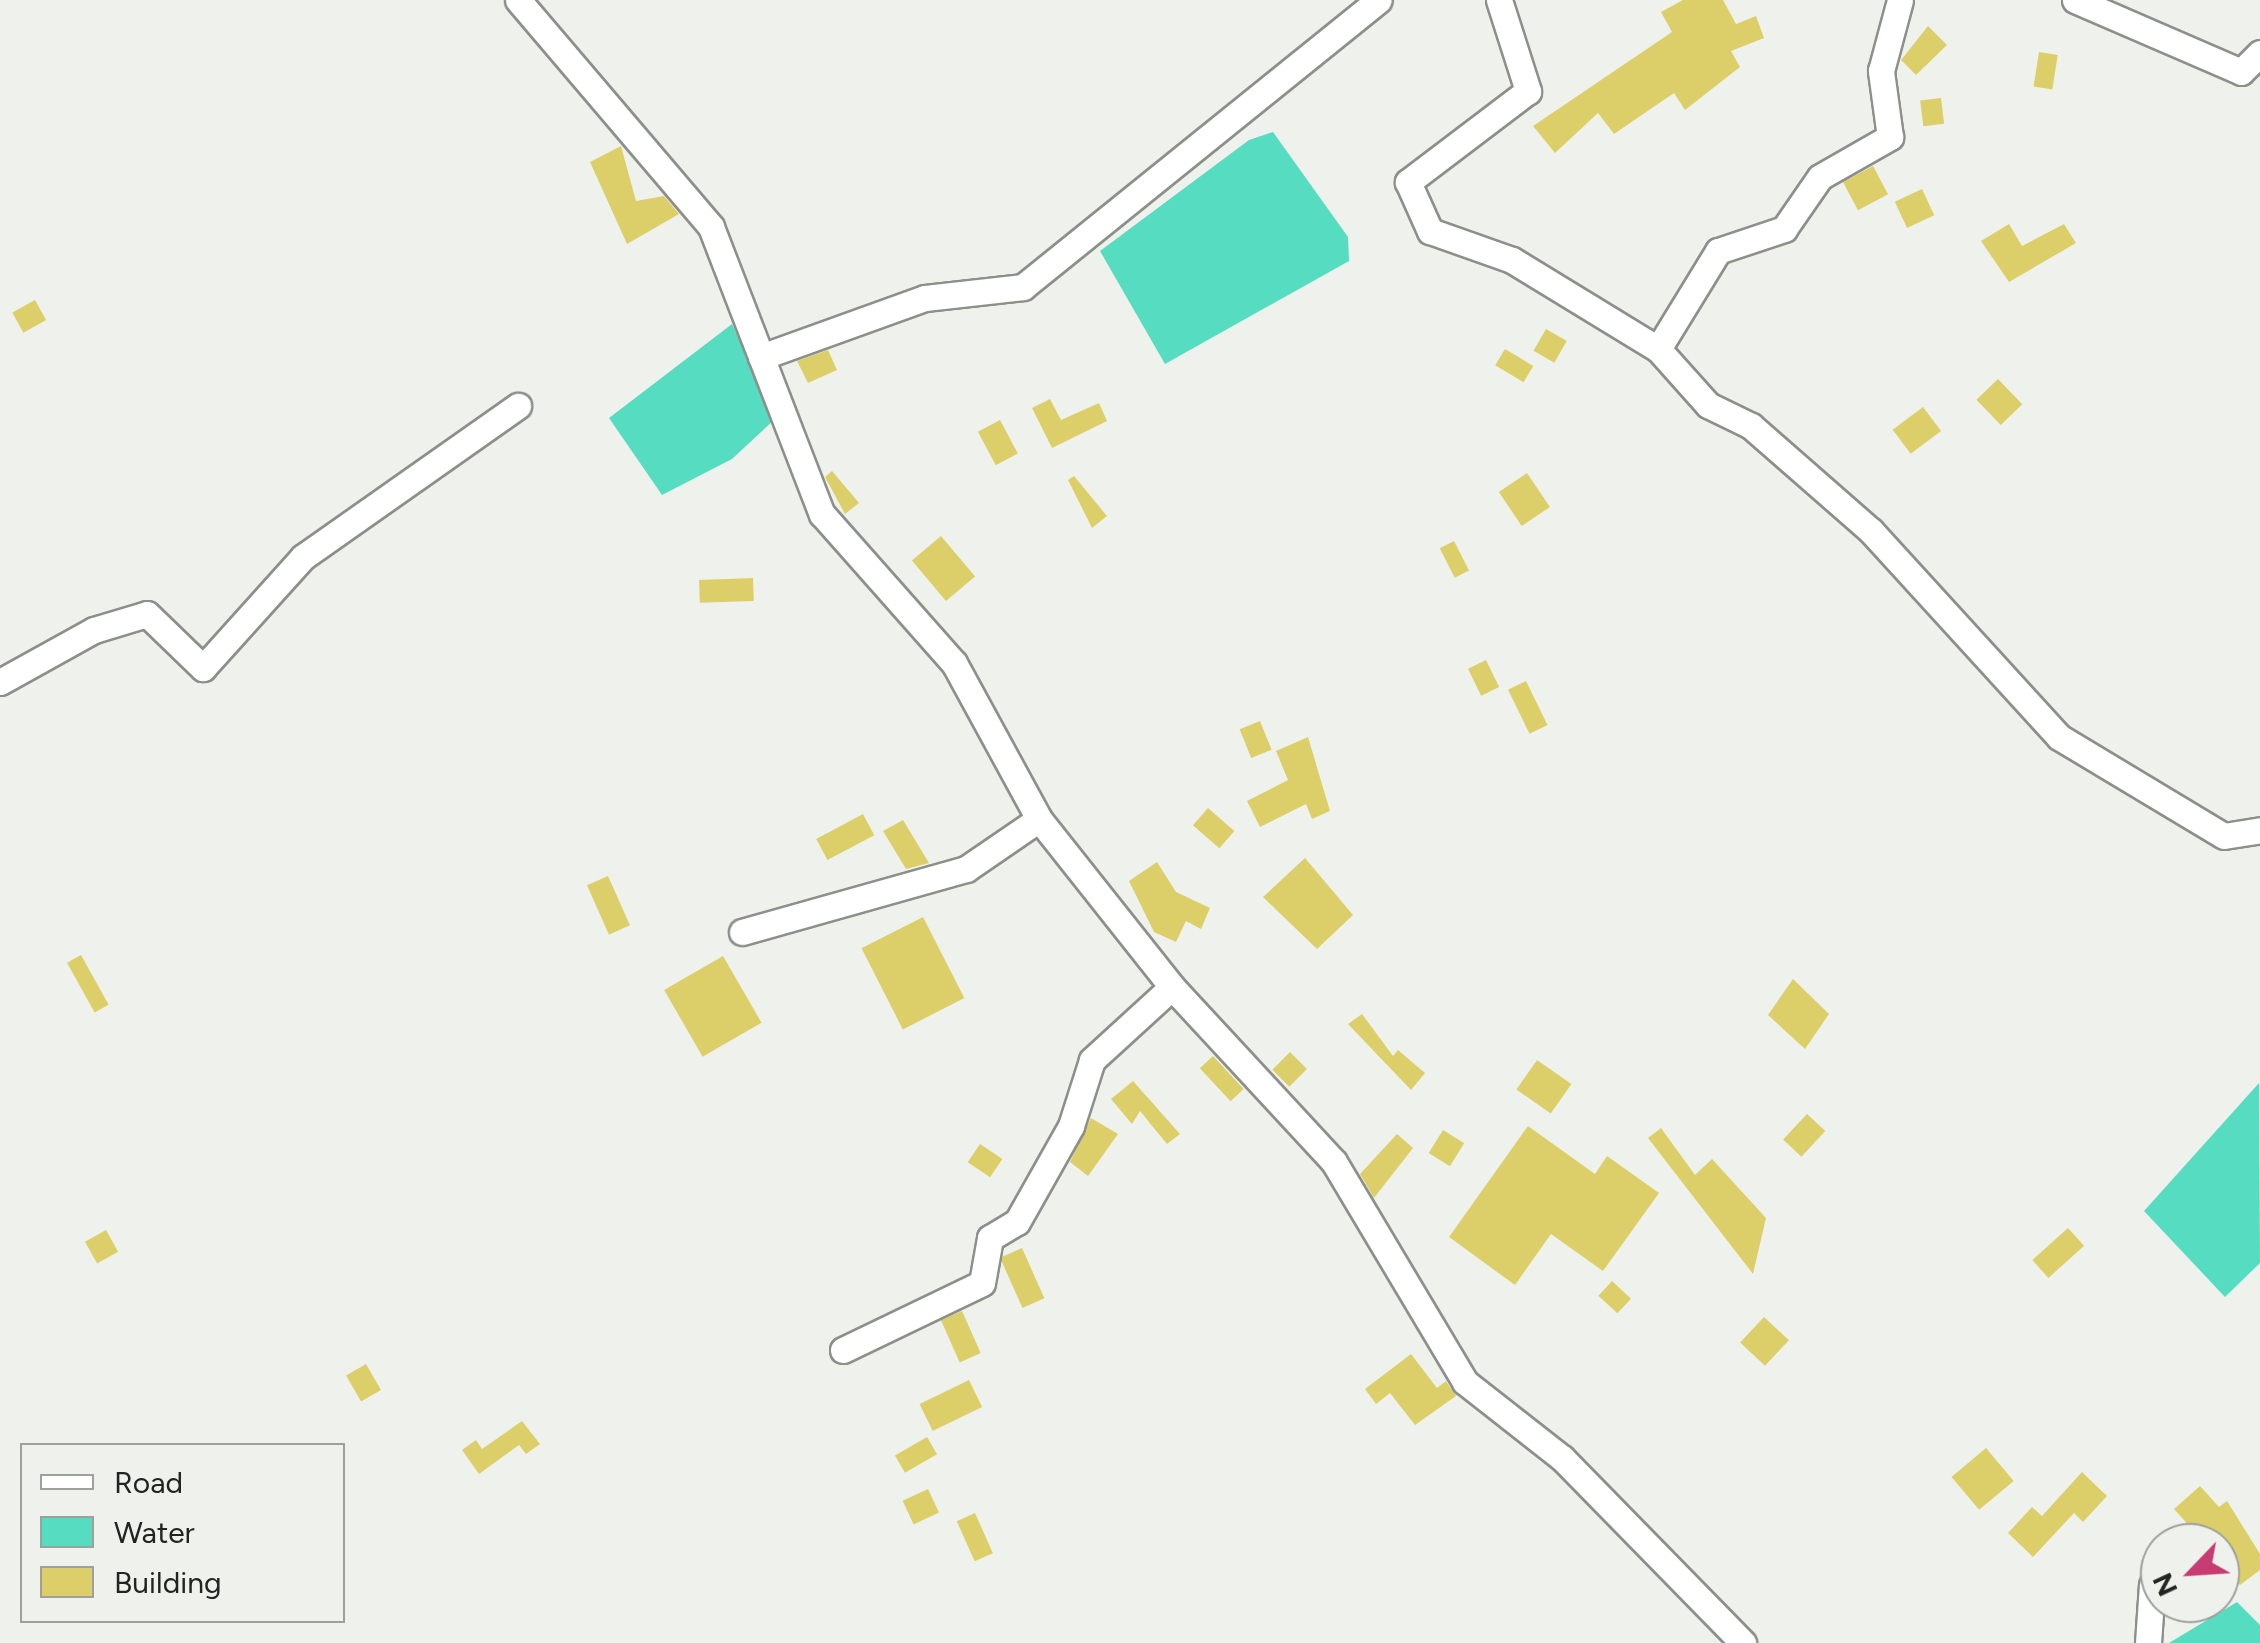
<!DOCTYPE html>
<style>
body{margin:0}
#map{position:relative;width:2260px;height:1643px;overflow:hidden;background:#eff2ec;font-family:Figtree,sans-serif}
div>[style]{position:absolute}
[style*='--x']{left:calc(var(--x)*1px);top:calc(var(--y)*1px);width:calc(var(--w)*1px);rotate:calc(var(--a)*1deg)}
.water>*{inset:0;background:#56dcc0}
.building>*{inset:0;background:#dccf69;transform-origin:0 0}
.roads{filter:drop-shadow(2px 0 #8d8f8a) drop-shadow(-2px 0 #8d8f8a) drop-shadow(0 2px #8d8f8a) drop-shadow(0 -2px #8d8f8a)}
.street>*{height:25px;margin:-12.5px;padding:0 12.5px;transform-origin:12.5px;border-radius:12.5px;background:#fff}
span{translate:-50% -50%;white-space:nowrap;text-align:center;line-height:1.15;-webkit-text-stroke:10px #eff2ec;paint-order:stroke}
.legend{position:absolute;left:20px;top:1443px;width:325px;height:180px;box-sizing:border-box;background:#eff2ec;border:2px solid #9da09b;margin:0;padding:12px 18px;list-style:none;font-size:30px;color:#232422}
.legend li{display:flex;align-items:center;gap:20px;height:50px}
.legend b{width:50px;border:2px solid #9da09b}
.north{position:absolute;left:2140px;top:1523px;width:100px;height:100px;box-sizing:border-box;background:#eff2ec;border:2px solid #9da09b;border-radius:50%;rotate:245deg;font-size:28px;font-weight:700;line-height:40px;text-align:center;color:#232422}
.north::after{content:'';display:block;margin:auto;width:35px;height:45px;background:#c73c72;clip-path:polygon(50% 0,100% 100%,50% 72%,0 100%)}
</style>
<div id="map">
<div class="water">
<div style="clip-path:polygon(1273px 132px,1348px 237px,1349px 261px,1165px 364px,1100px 251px,1249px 140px)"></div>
<div style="clip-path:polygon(732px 324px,776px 418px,732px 459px,662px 495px,609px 418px)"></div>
<div style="clip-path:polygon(2259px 1083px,2260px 1263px,2225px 1297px,2144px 1211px)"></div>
<div style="clip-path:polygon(2237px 1602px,2260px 1625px,2260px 1643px,2169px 1643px)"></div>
</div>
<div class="building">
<div style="clip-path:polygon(1683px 0,1723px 0,1736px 24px,1756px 16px,1764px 38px,1731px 51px,1740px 67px,1685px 110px,1674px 93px,1614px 134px,1598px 113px,1555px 153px,1533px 126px,1672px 32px,1661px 12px)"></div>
<div style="clip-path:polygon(1928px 26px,1947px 45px,1916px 75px,1901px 60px)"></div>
<div style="left:2039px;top:52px;width:19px;height:35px;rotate:9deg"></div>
<div style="left:1941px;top:98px;width:26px;height:21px;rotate:83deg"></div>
<div style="clip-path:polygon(621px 146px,636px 201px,664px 196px,679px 214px,627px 244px,590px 162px)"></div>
<div style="left:1873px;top:166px;width:32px;height:34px;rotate:62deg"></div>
<div style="left:1922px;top:189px;width:29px;height:30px;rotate:65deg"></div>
<div style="clip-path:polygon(2009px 224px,2022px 246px,2064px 224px,2076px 243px,2009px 282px,1981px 241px)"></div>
<div style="left:35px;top:300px;width:23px;height:26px;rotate:61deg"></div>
<div style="left:1546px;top:329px;width:24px;height:25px;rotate:30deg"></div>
<div style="left:1505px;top:349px;width:33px;height:19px;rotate:31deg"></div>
<div style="clip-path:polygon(828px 350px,837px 370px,808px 383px,797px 361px)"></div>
<div style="left:1998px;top:379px;width:35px;height:30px;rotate:46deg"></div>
<div style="clip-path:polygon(1050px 399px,1061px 420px,1099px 403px,1107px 421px,1052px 448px,1032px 408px)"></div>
<div style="left:1923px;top:407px;width:30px;height:38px;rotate:53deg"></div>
<div style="left:1000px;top:420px;width:38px;height:25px;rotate:62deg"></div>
<div style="clip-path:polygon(832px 471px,859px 503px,845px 514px,825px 477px)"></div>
<div style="left:1527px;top:473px;width:41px;height:34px;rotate:56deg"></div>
<div style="clip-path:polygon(1074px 476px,1107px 516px,1092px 528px,1068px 480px)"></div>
<div style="left:941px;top:536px;width:53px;height:38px;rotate:50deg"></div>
<div style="left:1454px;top:541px;width:33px;height:16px;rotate:63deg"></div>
<div style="left:753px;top:578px;width:23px;height:54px;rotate:88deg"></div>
<div style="left:1486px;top:660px;width:30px;height:20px;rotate:64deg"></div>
<div style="left:1526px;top:681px;width:49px;height:20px;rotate:64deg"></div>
<div style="left:1260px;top:721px;width:31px;height:22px;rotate:68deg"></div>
<div style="clip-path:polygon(1308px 737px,1330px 811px,1312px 819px,1306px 804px,1260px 827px,1247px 801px,1288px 780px,1276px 751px)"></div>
<div style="left:1208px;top:808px;width:35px;height:23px;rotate:41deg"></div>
<div style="left:863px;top:814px;width:24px;height:53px;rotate:62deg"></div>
<div style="clip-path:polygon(903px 820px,929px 863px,906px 869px,883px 831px)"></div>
<div style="clip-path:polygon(1305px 858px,1353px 915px,1317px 949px,1263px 897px)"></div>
<div style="clip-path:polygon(1157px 862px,1176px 892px,1210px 908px,1201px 929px,1186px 921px,1176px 942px,1154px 932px,1129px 881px)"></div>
<div style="left:608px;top:876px;width:54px;height:23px;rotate:66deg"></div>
<div style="left:923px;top:917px;width:91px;height:69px;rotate:63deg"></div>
<div style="left:81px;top:955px;width:57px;height:16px;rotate:61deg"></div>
<div style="left:723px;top:956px;width:77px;height:68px;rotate:60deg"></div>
<div style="clip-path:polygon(1793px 979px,1829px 1014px,1805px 1049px,1768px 1015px)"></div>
<div style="clip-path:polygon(1362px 1014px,1393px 1056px,1398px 1050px,1425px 1073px,1411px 1090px,1348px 1024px)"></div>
<div style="left:1290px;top:1052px;width:24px;height:25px;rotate:45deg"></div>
<div style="left:1213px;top:1056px;width:45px;height:18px;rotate:47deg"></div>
<div style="left:1537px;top:1060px;width:42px;height:36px;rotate:35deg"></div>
<div style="clip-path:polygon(1133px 1081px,1180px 1134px,1167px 1144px,1140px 1111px,1132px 1124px,1111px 1099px)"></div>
<div style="left:1807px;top:1114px;width:25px;height:35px;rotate:43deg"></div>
<div style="clip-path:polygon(1091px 1118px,1118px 1134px,1088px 1176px,1070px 1162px)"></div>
<div style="clip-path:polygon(1528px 1126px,1595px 1174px,1607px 1156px,1659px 1193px,1603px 1271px,1551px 1234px,1515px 1285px,1449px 1237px)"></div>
<div style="clip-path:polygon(1661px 1128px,1695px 1175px,1712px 1159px,1766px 1218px,1753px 1274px,1648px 1138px)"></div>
<div style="left:1443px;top:1130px;width:25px;height:27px;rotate:32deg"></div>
<div style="clip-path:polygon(1397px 1134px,1413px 1148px,1374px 1198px,1360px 1174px)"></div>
<div style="left:980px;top:1144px;width:27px;height:22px;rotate:34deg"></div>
<div style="left:2068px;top:1228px;width:24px;height:48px;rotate:48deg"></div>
<div style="left:106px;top:1230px;width:25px;height:24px;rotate:61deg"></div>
<div style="left:1022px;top:1248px;width:55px;height:24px;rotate:66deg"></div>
<div style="left:1612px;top:1281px;width:26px;height:20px;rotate:43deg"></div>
<div style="left:962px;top:1311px;width:46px;height:23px;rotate:66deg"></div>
<div style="left:1764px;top:1317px;width:34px;height:35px;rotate:43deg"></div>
<div style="clip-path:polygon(1411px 1354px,1437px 1388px,1446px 1381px,1456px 1396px,1415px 1425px,1390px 1393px,1376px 1404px,1365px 1389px)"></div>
<div style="left:366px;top:1364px;width:30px;height:23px;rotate:60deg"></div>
<div style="left:969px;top:1380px;width:30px;height:55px;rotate:64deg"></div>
<div style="clip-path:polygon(522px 1421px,540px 1444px,526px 1454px,519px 1445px,479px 1474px,462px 1450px,476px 1440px,482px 1449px)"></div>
<div style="left:927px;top:1437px;width:20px;height:37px;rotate:60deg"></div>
<div style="left:1986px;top:1448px;width:43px;height:45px;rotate:50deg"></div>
<div style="clip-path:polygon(2082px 1472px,2107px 1496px,2083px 1522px,2074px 1513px,2033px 1557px,2008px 1533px,2032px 1507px,2042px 1516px)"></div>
<div style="clip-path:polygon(2200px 1486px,2219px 1507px,2227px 1501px,2260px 1554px,2260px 1570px,2240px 1585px,2232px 1576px,2220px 1586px,2220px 1543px,2179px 1543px,2193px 1530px,2174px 1509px)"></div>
<div style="left:928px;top:1489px;width:26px;height:28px;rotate:65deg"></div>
<div style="left:975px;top:1513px;width:44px;height:20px;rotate:66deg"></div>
</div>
<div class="roads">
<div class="street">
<div style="--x:518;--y:0;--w:298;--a:49.6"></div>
<div style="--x:711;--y:227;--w:308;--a:68.9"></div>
<div style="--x:822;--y:514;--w:199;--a:48.5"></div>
<div style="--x:954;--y:663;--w:178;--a:61.4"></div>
<div style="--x:1039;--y:819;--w:214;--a:51.6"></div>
<div style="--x:1172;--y:987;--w:238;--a:47.2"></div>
<div style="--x:1334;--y:1162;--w:256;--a:59.2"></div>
<div style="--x:1465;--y:1382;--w:123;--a:38.1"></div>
<div style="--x:1562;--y:1458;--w:259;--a:45.6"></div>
<div style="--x:1499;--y:0;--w:96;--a:72.3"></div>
<div style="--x:1528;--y:91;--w:151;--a:142.8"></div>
<div style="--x:1408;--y:182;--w:54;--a:65.8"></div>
<div style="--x:1430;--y:231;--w:87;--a:19.5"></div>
<div style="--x:1512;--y:260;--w:171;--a:31.4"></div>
<div style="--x:1658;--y:349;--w:75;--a:48.2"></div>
<div style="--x:1708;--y:405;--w:48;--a:26"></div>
<div style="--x:1751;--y:426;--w:159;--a:41.2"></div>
<div style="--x:1871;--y:531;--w:279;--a:47.6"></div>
<div style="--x:2059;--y:737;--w:192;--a:31"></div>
<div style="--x:2224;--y:836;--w:36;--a:-9"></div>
<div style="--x:2075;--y:0;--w:181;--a:23.4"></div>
<div style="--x:2241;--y:72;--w:27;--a:-45"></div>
<div style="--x:1658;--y:349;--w:115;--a:-58.5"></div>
<div style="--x:1718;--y:251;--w:70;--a:-18.4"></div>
<div style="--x:1784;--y:229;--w:63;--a:-55.3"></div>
<div style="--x:1820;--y:177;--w:81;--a:-29.7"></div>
<div style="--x:1890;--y:137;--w:67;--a:-97.8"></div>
<div style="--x:1881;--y:71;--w:73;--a:-75"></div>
<div style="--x:761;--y:357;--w:174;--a:-19.8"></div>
<div style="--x:925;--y:298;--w:99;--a:-6.4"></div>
<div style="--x:1023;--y:287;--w:457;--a:-38.9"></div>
<div style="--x:0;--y:682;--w:107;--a:-29"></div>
<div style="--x:94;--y:630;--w:55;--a:-16.8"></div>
<div style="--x:147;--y:614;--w:78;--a:44"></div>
<div style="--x:203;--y:668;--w:149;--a:-48"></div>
<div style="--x:303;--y:557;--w:263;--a:-35.1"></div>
<div style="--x:742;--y:932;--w:233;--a:-15.7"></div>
<div style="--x:966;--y:869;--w:88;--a:-34.4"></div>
<div style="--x:843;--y:1350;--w:154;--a:-25.7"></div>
<div style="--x:982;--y:1283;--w:46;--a:-79.9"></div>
<div style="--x:990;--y:1238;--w:31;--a:-31"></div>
<div style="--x:1017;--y:1222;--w:110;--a:-60.6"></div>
<div style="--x:1071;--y:1126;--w:69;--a:-72.3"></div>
<div style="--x:1092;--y:1060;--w:108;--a:-42.4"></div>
<div style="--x:2148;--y:1643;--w:58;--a:-86.1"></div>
</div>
</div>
<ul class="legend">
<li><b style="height:12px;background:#fff"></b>Road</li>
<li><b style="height:28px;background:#56dcc0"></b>Water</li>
<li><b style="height:28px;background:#dccf69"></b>Building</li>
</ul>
<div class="north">N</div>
</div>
